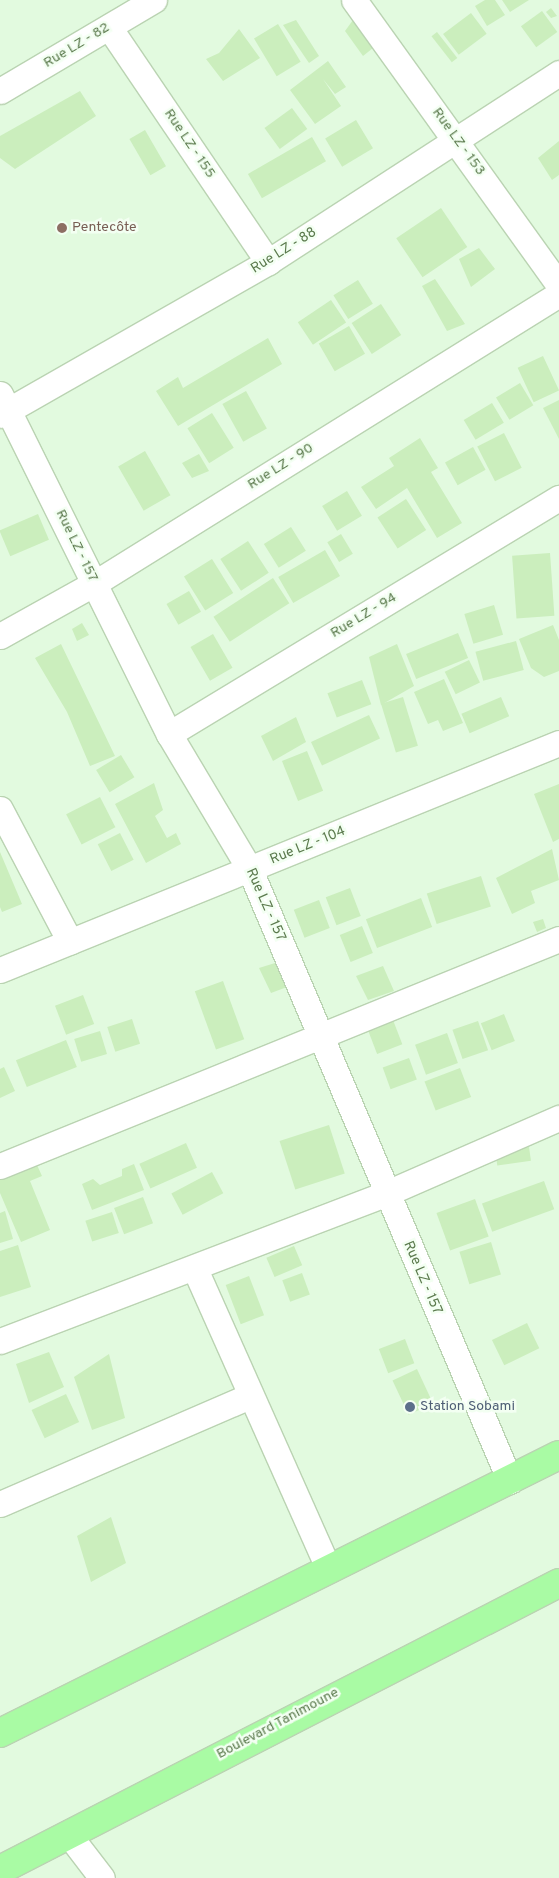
<!DOCTYPE html>
<meta charset="utf-8">
<style>
body{margin:0}
#map{position:relative;width:559px;height:1878px;overflow:hidden;background:#ecfdeb;font-family:Overpass,sans-serif}
div>[style]{position:absolute}
[style*='--x']{left:calc(var(--x)*1px);top:calc(var(--y)*1px);width:calc(var(--w)*1px);rotate:calc(var(--a)*1deg)}
.residential>*{inset:0;background:#e2fadf;transform-origin:0 0}
.building>*{inset:0;background:#cbeebd;transform-origin:0 0}
.roads{filter:drop-shadow(1px 0 #bad3b2) drop-shadow(-1px 0 #bad3b2) drop-shadow(0 1px #bad3b2) drop-shadow(0 -1px #bad3b2)}
.minor>*{height:25px;margin:-12.5px;padding:0 12.5px;transform-origin:12.5px;border-radius:12.5px;background:#fff}
.major>*{height:28px;margin:-14px;padding:0 14px;transform-origin:14px;border-radius:14px;background:#a9fba4}
.dots>*{width:14px;height:14px;translate:-50% -50%;box-sizing:border-box;border:2px solid #f3fff2;border-radius:50%}
span{translate:-50% -50%;white-space:nowrap;text-align:center;line-height:1.15;-webkit-text-stroke:5px #f3fff2;paint-order:stroke}
.street-label{font-size:14px;color:#5b7a4d}
.education-label{font-size:14px;color:#785e54}
.left{translate:0 -50%;text-align:left}
.service-label{font-size:14px;color:#4e5e75}
</style>
<div id="map">
<div class="residential">
<div style="left:0;top:0;width:559px;height:1878px"></div>
</div>
<div class="building">
<div style="clip-path:polygon(485px 0,495px 0,505px 15px,487px 26px,475px 6px)"></div>
<div style="clip-path:polygon(502px 0,529px 0,510px 12px)"></div>
<div style="clip-path:polygon(551px 8px,557px 16px,551px 18px,546px 12px)"></div>
<div style="left:542px;top:11px;width:26px;height:26px;rotate:54deg"></div>
<div style="left:471px;top:13px;width:26px;height:35px;rotate:53deg"></div>
<div style="clip-path:polygon(296px 20px,319px 56px,309px 63px,283px 25px)"></div>
<div style="clip-path:polygon(353px 20px,373px 48px,363px 56px,345px 31px)"></div>
<div style="left:278px;top:24px;width:44px;height:28px;rotate:59deg"></div>
<div style="clip-path:polygon(239px 29px,260px 58px,223px 81px,206px 59px,219px 53px)"></div>
<div style="left:437px;top:32px;width:33px;height:7px;rotate:52deg"></div>
<div style="clip-path:polygon(328px 61px,346px 87px,335px 94px,323px 79px,341px 106px,315px 124px,290px 90px)"></div>
<div style="clip-path:polygon(80px 91px,96px 116px,15px 169px,0 158px,0 136px)"></div>
<div style="left:292px;top:108px;width:26px;height:34px;rotate:54deg"></div>
<div style="left:356px;top:120px;width:33px;height:36px;rotate:59deg"></div>
<div style="left:145px;top:130px;width:42px;height:18px;rotate:60deg"></div>
<div style="left:312px;top:137px;width:28px;height:74px;rotate:60deg"></div>
<div style="clip-path:polygon(559px 141px,559px 175px,552px 180px,538px 158px)"></div>
<div style="left:441px;top:208px;width:47px;height:54px;rotate:56deg"></div>
<div style="clip-path:polygon(479px 248px,495px 269px,471px 287px,459px 259px)"></div>
<div style="clip-path:polygon(435px 279px,465px 324px,447px 331px,422px 286px)"></div>
<div style="left:358px;top:280px;width:28px;height:29px;rotate:58deg"></div>
<div style="left:331px;top:300px;width:27px;height:40px;rotate:56deg"></div>
<div style="left:381px;top:304px;width:37px;height:35px;rotate:57deg"></div>
<div style="left:349px;top:326px;width:32px;height:35px;rotate:60deg"></div>
<div style="clip-path:polygon(268px 338px,282px 364px,178px 426px,156px 391px,178px 377px,183px 388px)"></div>
<div style="left:543px;top:356px;width:38px;height:28px;rotate:65deg"></div>
<div style="left:520px;top:383px;width:26px;height:28px;rotate:59deg"></div>
<div style="left:246px;top:391px;width:43px;height:27px;rotate:61deg"></div>
<div style="clip-path:polygon(559px 400px,559px 439px,543px 408px)"></div>
<div style="left:492px;top:403px;width:23px;height:33px;rotate:59deg"></div>
<div style="left:212px;top:413px;width:41px;height:29px;rotate:58deg"></div>
<div style="left:504px;top:433px;width:39px;height:30px;rotate:63deg"></div>
<div style="clip-path:polygon(420px 438px,438px 468px,431px 472px,462px 523px,437px 538px,407px 488px,376px 509px,361px 487px,394px 466px,389px 458px)"></div>
<div style="left:473px;top:447px;width:26px;height:32px;rotate:61deg"></div>
<div style="left:145px;top:451px;width:51px;height:31px;rotate:60deg"></div>
<div style="clip-path:polygon(199px 454px,209px 471px,192px 478px,182px 463px)"></div>
<div style="left:347px;top:491px;width:29px;height:29px;rotate:59deg"></div>
<div style="left:406px;top:499px;width:37px;height:34px;rotate:57deg"></div>
<div style="left:38px;top:514px;width:28px;height:42px;rotate:67deg"></div>
<div style="left:291px;top:527px;width:28px;height:32px;rotate:58deg"></div>
<div style="left:341px;top:534px;width:23px;height:16px;rotate:59deg"></div>
<div style="left:248px;top:541px;width:38px;height:33px;rotate:57deg"></div>
<div style="left:325px;top:550px;width:30px;height:54px;rotate:60deg"></div>
<div style="left:550px;top:553px;width:63px;height:38px;rotate:86deg"></div>
<div style="left:212px;top:559px;width:40px;height:33px;rotate:58deg"></div>
<div style="left:273px;top:578px;width:30px;height:71px;rotate:57deg"></div>
<div style="left:189px;top:591px;width:24px;height:26px;rotate:60deg"></div>
<div style="left:494px;top:605px;width:31px;height:31px;rotate:73deg"></div>
<div style="clip-path:polygon(82px 623px,89px 635px,77px 641px,72px 629px)"></div>
<div style="clip-path:polygon(553px 625px,559px 640px,559px 671px,544px 677px,531px 668px,519px 639px)"></div>
<div style="left:458px;top:633px;width:27px;height:56px;rotate:68deg"></div>
<div style="left:213px;top:634px;width:39px;height:26px;rotate:60deg"></div>
<div style="left:516px;top:641px;width:30px;height:42px;rotate:75deg"></div>
<div style="clip-path:polygon(61px 644px,115px 756px,90px 766px,67px 712px,35px 658px)"></div>
<div style="clip-path:polygon(397px 644px,414px 686px,381px 705px,369px 657px)"></div>
<div style="left:469px;top:660px;width:25px;height:27px;rotate:64deg"></div>
<div style="clip-path:polygon(444px 679px,463px 723px,443px 731px,438px 720px,428px 724px,414px 692px)"></div>
<div style="left:362px;top:680px;width:26px;height:37px;rotate:69deg"></div>
<div style="left:403px;top:697px;width:51px;height:23px;rotate:73deg"></div>
<div style="left:501px;top:697px;width:21px;height:43px;rotate:67deg"></div>
<div style="left:369px;top:715px;width:26px;height:64px;rotate:65deg"></div>
<div style="clip-path:polygon(296px 717px,306px 742px,273px 761px,261px 736px)"></div>
<div style="left:307px;top:751px;width:43px;height:27px;rotate:68deg"></div>
<div style="left:121px;top:755px;width:26px;height:29px;rotate:59deg"></div>
<div style="clip-path:polygon(154px 783px,163px 810px,155px 816px,167px 838px,176px 833px,181px 844px,146px 863px,115px 804px)"></div>
<div style="clip-path:polygon(559px 784px,559px 839px,553px 842px,534px 794px)"></div>
<div style="left:100px;top:797px;width:34px;height:38px;rotate:63deg"></div>
<div style="left:120px;top:833px;width:30px;height:25px;rotate:63deg"></div>
<div style="clip-path:polygon(552px 849px,559px 880px,531px 891px,535px 903px,512px 914px,496px 878px)"></div>
<div style="clip-path:polygon(0 852px,22px 904px,2px 912px,0 907px)"></div>
<div style="left:481px;top:876px;width:32px;height:57px;rotate:72deg"></div>
<div style="left:350px;top:888px;width:30px;height:26px;rotate:69deg"></div>
<div style="left:421px;top:898px;width:31px;height:59px;rotate:69deg"></div>
<div style="left:319px;top:900px;width:30px;height:27px;rotate:69deg"></div>
<div style="clip-path:polygon(543px 919px,546px 928px,537px 932px,533px 922px)"></div>
<div style="left:362px;top:926px;width:29px;height:24px;rotate:68deg"></div>
<div style="clip-path:polygon(275px 963px,287px 987px,271px 993px,259px 968px)"></div>
<div style="clip-path:polygon(383px 966px,394px 991px,368px 1000px,356px 976px)"></div>
<div style="left:223px;top:981px;width:62px;height:30px;rotate:70deg"></div>
<div style="left:83px;top:995px;width:31px;height:30px;rotate:69deg"></div>
<div style="left:504px;top:1014px;width:29px;height:25px;rotate:68deg"></div>
<div style="left:132px;top:1019px;width:26px;height:26px;rotate:72deg"></div>
<div style="left:393px;top:1020px;width:26px;height:27px;rotate:69deg"></div>
<div style="left:478px;top:1021px;width:31px;height:27px;rotate:71deg"></div>
<div style="left:100px;top:1031px;width:24px;height:27px;rotate:73deg"></div>
<div style="left:447px;top:1033px;width:32px;height:34px;rotate:70deg"></div>
<div style="left:66px;top:1040px;width:29px;height:54px;rotate:68deg"></div>
<div style="left:409px;top:1058px;width:23px;height:28px;rotate:70deg"></div>
<div style="clip-path:polygon(4px 1067px,15px 1091px,0 1098px,0 1069px)"></div>
<div style="left:460px;top:1068px;width:31px;height:38px;rotate:69deg"></div>
<div style="left:329px;top:1125px;width:51px;height:52px;rotate:72deg"></div>
<div style="left:186px;top:1143px;width:27px;height:51px;rotate:66deg"></div>
<div style="left:529px;top:1147px;width:14px;height:34px;rotate:82deg"></div>
<div style="clip-path:polygon(134px 1164px,144px 1190px,92px 1210px,82px 1184px,93px 1179px,100px 1185px,122px 1176px,122px 1169px)"></div>
<div style="clip-path:polygon(37px 1165px,42px 1176px,30px 1181px,50px 1230px,21px 1242px,0 1193px,0 1180px)"></div>
<div style="left:212px;top:1172px;width:24px;height:46px;rotate:62deg"></div>
<div style="left:544px;top:1181px;width:30px;height:66px;rotate:70deg"></div>
<div style="left:143px;top:1197px;width:28px;height:31px;rotate:69deg"></div>
<div style="left:475px;top:1199px;width:40px;height:41px;rotate:70deg"></div>
<div style="clip-path:polygon(5px 1211px,13px 1239px,0 1243px,0 1213px)"></div>
<div style="left:112px;top:1212px;width:22px;height:28px;rotate:72deg"></div>
<div style="left:491px;top:1242px;width:34px;height:33px;rotate:73deg"></div>
<div style="clip-path:polygon(18px 1245px,31px 1287px,0 1297px,0 1251px)"></div>
<div style="left:294px;top:1246px;width:21px;height:30px;rotate:67deg"></div>
<div style="left:302px;top:1273px;width:23px;height:21px;rotate:70deg"></div>
<div style="left:249px;top:1276px;width:42px;height:25px;rotate:69deg"></div>
<div style="left:527px;top:1323px;width:28px;height:39px;rotate:64deg"></div>
<div style="left:405px;top:1339px;width:26px;height:28px;rotate:69deg"></div>
<div style="clip-path:polygon(49px 1352px,64px 1387px,29px 1403px,16px 1364px)"></div>
<div style="clip-path:polygon(109px 1354px,125px 1418px,92px 1430px,74px 1377px)"></div>
<div style="left:417px;top:1369px;width:38px;height:27px;rotate:65deg"></div>
<div style="left:66px;top:1394px;width:31px;height:38px;rotate:65deg"></div>
<div style="clip-path:polygon(111px 1517px,126px 1563px,91px 1582px,77px 1536px)"></div>
</div>
<div class="roads">
<div class="minor">
<div style="--x:354;--y:0;--w:351;--a:54.3"></div>
<div style="--x:109;--y:27;--w:284;--a:55.9"></div>
<div style="--x:0;--y:91;--w:179;--a:-30.6"></div>
<div style="--x:0;--y:394;--w:380;--a:63.6"></div>
<div style="--x:169;--y:734;--w:158;--a:59.2"></div>
<div style="--x:250;--y:870;--w:664;--a:66.95"></div>
<div style="--x:0;--y:415;--w:309;--a:-29.7"></div>
<div style="--x:268;--y:262;--w:347;--a:-33"></div>
<div style="--x:0;--y:636;--w:109;--a:-29.2"></div>
<div style="--x:95;--y:583;--w:547;--a:-31.92"></div>
<div style="--x:169;--y:734;--w:456;--a:-31.2"></div>
<div style="--x:0;--y:809;--w:150;--a:62.2"></div>
<div style="--x:0;--y:970;--w:603;--a:-22.1"></div>
<div style="--x:0;--y:1166;--w:603;--a:-22.1"></div>
<div style="--x:195;--y:1269;--w:329;--a:66"></div>
<div style="--x:0;--y:1341;--w:414;--a:-20.9"></div>
<div style="--x:387;--y:1193;--w:188;--a:-23.6"></div>
<div style="--x:0;--y:1504;--w:272;--a:-23.4"></div>
<div style="--x:69;--y:1835;--w:54;--a:52.5"></div>
</div>
<div class="major">
<div style="--x:0;--y:1733;--w:624;--a:-26.44"></div>
<div style="--x:0;--y:1870;--w:628;--a:-27.18"></div>
</div>
</div>
<div class="dots">
<div style="left:62px;top:228px;background:#8d6e63"></div>
<div style="left:410px;top:1407px;background:#5c6f8a"></div>
</div>
<div class="street-label">
<span style="left:77px;top:46px;rotate:-31deg">Rue LZ - 82</span>
<span style="left:458px;top:142px;rotate:54deg">Rue LZ - 153</span>
<span style="left:189px;top:144px;rotate:56deg">Rue LZ - 155</span>
<span style="left:284px;top:251px;rotate:-32deg">Rue LZ - 88</span>
<span style="left:281px;top:467px;rotate:-32deg">Rue LZ - 90</span>
<span style="left:76px;top:546px;rotate:64deg">Rue LZ - 157</span>
<span style="left:364px;top:616px;rotate:-31deg">Rue LZ - 94</span>
<span style="left:308px;top:846px;rotate:-22deg">Rue LZ - 104</span>
<span style="left:265px;top:905px;rotate:66deg">Rue LZ - 157</span>
<span style="left:422px;top:1278px;rotate:67deg">Rue LZ - 157</span>
<span style="left:278px;top:1724px;rotate:-28deg">Boulevard Tanimoune</span>
</div>
<div class="education-label">
<span class="left" style="left:72px;top:228px">Pentecôte</span>
</div>
<div class="service-label">
<span class="left" style="left:420px;top:1407px">Station Sobami</span>
</div>
</div>
